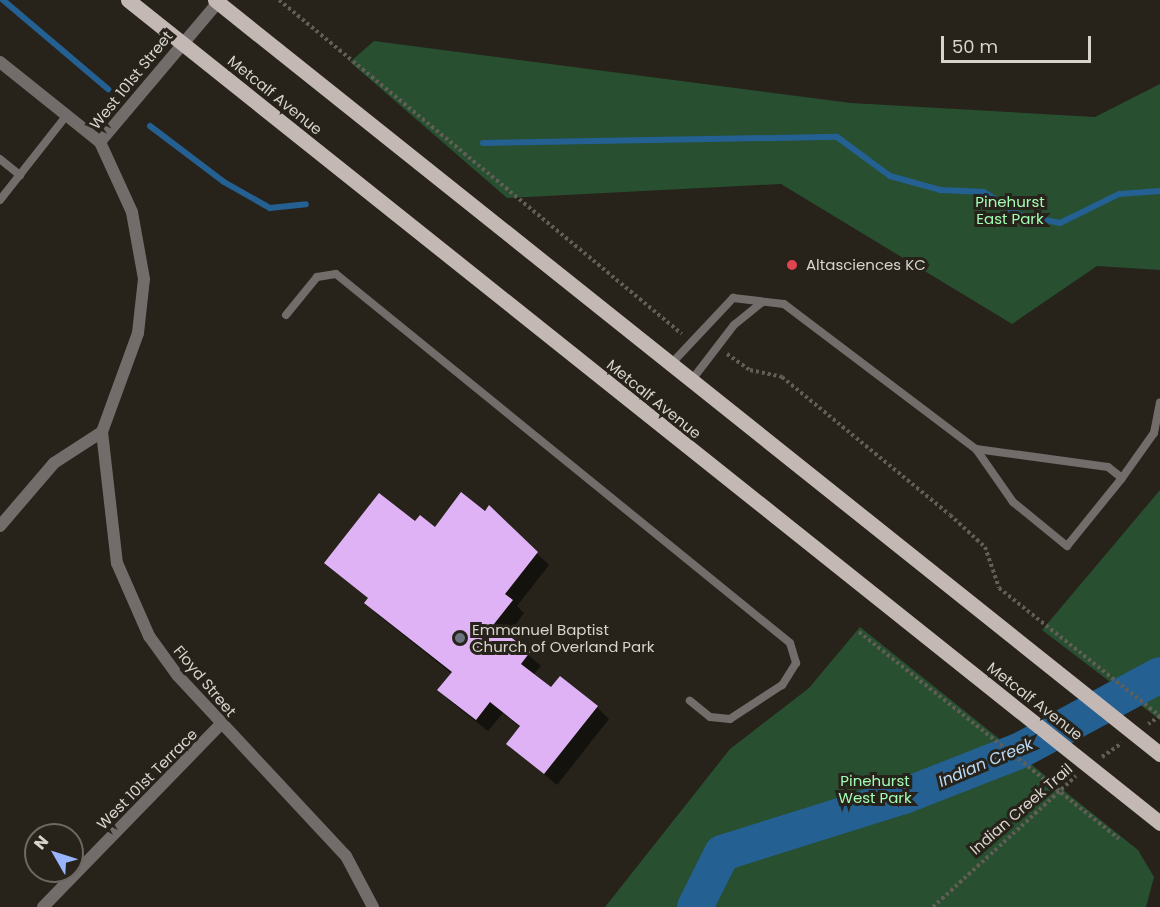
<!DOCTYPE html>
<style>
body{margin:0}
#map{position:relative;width:1160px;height:907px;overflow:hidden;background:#27221a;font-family:Poppins,sans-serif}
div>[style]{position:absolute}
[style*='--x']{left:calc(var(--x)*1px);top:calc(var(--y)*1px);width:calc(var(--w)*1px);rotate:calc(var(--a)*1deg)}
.green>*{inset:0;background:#274f30}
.shadow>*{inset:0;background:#0007}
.stream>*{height:6px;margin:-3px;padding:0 3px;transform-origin:3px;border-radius:3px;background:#246092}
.river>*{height:36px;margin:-18px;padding:0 18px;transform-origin:18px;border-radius:18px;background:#246092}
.building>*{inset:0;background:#deb2f4}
.path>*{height:4px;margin-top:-2px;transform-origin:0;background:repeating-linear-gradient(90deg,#625e56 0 3px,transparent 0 6px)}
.lane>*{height:8px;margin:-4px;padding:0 4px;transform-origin:4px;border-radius:4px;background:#726d6b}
.street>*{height:12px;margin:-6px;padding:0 6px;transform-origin:6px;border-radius:6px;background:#726d6b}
.primary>*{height:15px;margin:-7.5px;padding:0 7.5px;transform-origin:7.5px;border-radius:7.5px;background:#c3b8b4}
.dots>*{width:16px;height:16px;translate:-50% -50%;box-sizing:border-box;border:3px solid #27221a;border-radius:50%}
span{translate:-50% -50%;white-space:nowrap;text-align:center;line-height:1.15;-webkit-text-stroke:6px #27221a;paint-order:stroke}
.street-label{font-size:15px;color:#d7d4ce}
.park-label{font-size:15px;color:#a2fdb4}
.poi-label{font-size:15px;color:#d7d4ce}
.left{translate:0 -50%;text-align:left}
.water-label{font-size:16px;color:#bcdbf8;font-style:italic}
.north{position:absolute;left:24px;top:823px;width:60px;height:60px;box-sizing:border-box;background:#27221a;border:2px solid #6d6962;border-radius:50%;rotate:309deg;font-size:16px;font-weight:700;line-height:24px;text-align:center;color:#d7d4ce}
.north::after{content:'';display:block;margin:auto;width:21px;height:27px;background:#99b5fd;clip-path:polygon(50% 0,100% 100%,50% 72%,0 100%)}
.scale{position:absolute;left:941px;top:36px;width:150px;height:27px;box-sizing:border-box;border:3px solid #d7d4ce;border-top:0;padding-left:8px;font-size:18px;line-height:21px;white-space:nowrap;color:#d7d4ce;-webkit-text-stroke:4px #27221a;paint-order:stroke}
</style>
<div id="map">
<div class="green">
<div style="clip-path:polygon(374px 41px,851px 103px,1095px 117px,1160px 84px,1160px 270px,1097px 266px,1012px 324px,781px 184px,507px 198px,350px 62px)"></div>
<div style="clip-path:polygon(1160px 490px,1160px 720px,1042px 630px)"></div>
<div style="clip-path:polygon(860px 627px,1138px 850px,1154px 877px,1146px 907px,605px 907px,730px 749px,809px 688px)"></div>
</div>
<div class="shadow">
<div style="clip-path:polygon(489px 508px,549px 565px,517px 606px,524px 613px,507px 636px,541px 666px,533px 675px,551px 689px,597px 707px,609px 719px,557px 785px,508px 744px,521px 728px,503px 713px,488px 731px,451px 702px,439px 690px,452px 674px,378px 615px,366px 603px,369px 599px,326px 563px,415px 523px,435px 529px)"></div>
</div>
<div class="stream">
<div style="--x:3;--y:0;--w:138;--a:40.3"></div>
<div style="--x:150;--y:126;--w:93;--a:37.1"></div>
<div style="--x:224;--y:182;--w:53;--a:29.5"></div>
<div style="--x:270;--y:208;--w:36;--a:-6"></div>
<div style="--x:483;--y:143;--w:354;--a:-1"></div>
<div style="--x:837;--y:137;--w:66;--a:36.3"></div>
<div style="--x:890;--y:176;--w:52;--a:15.6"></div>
<div style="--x:940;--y:190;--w:44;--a:2.6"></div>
<div style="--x:984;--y:192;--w:43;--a:32.6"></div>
<div style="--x:1020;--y:215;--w:41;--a:11.3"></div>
<div style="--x:1060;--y:223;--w:66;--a:-26.2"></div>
<div style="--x:1119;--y:194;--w:41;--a:-4.2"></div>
</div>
<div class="river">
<div style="--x:695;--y:907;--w:60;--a:-63.4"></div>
<div style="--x:722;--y:853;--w:191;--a:-17.4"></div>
<div style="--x:904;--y:796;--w:123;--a:-21.4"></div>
<div style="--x:1019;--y:751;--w:160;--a:-28.3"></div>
</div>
<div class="building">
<div style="clip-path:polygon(461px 492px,485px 511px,489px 505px,538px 552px,505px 594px,513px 600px,494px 624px,530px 652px,521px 664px,551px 687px,560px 676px,598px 706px,544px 774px,506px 744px,520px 726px,490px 702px,476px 720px,437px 690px,452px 672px,364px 603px,368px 598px,324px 563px,379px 493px,415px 521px,420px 515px,435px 527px)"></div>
</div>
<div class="path">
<div style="--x:279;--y:0;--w:523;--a:39.65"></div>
<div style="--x:727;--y:354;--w:28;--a:35"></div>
<div style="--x:750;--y:370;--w:33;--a:12"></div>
<div style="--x:782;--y:377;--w:217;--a:39.4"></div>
<div style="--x:950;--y:515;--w:47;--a:42.4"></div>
<div style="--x:985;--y:547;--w:43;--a:71.1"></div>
<div style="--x:999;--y:588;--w:206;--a:38.5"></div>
<div style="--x:1160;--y:716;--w:14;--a:146"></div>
<div style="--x:859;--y:632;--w:332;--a:38.5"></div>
<div style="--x:1102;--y:757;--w:24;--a:-35"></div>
<div style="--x:933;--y:907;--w:194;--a:-42.5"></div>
</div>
<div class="lane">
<div style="--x:0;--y:159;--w:26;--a:39"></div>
<div style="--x:0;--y:200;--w:108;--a:-51.8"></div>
<div style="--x:286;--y:315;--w:49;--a:-50.8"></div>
<div style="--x:317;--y:277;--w:19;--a:-9"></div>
<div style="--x:336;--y:274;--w:585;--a:39.1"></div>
<div style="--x:790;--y:643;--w:21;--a:73"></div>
<div style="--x:796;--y:663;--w:26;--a:122"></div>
<div style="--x:782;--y:685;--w:62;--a:146.8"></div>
<div style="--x:730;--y:719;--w:20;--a:-174"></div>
<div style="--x:710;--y:717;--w:26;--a:-141"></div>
<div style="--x:671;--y:364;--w:91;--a:-46.8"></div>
<div style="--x:733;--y:298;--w:51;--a:6.7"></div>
<div style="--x:784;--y:304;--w:241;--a:37.1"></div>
<div style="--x:976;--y:449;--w:65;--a:55.1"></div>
<div style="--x:1013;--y:502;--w:70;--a:39.2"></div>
<div style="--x:1067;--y:546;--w:87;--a:-51"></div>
<div style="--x:1122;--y:478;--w:18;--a:-142"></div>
<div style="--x:1108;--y:467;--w:133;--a:-172.2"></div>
<div style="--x:691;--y:381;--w:71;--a:-52.5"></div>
<div style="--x:734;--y:325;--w:36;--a:-39"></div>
<div style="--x:1122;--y:478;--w:55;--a:-54.6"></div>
<div style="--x:1154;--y:433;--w:31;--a:-79"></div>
</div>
<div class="street">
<div style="--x:0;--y:62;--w:128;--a:38.7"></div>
<div style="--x:102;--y:432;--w:132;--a:83.5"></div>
<div style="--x:117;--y:563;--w:80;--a:66.3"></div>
<div style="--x:149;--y:636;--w:49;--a:54.1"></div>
<div style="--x:178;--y:676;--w:246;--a:47"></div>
<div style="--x:346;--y:856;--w:58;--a:62.1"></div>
<div style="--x:0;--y:526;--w:83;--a:-49.4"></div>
<div style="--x:54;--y:463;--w:57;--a:-32.9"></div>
<div style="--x:102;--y:432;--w:105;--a:-70"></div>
<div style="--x:138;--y:333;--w:54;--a:-83.7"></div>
<div style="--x:144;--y:279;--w:68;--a:-100.2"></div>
<div style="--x:132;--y:212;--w:77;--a:-114.6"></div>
<div style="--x:100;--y:142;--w:186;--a:-49.8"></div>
<div style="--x:43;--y:907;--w:255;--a:-45.8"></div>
</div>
<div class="primary">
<div style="--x:128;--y:0;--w:1320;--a:38.57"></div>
<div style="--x:215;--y:0;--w:1209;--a:38.59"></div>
</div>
<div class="dots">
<div style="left:792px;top:265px;background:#e0444e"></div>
<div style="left:460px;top:638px;background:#6b7280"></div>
</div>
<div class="street-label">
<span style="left:131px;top:80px;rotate:-51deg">West 101st Street</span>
<span style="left:275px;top:95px;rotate:39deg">Metcalf Avenue</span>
<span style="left:654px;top:399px;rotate:39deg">Metcalf Avenue</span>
<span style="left:205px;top:681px;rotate:50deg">Floyd Street</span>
<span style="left:1035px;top:701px;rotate:38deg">Metcalf Avenue</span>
<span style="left:147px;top:779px;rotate:-45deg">West 101st Terrace</span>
<span style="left:1021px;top:809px;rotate:-41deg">Indian Creek Trail</span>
</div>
<div class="park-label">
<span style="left:1010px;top:210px">Pinehurst<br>East Park</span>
<span style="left:875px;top:789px">Pinehurst<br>West Park</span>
</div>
<div class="poi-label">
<span class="left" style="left:806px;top:265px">Altasciences KC</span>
<span class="left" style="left:472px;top:638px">Emmanuel Baptist<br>Church of Overland Park</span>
</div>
<div class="water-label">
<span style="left:986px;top:763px;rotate:-23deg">Indian Creek</span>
</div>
<div class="north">N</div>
<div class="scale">50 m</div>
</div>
